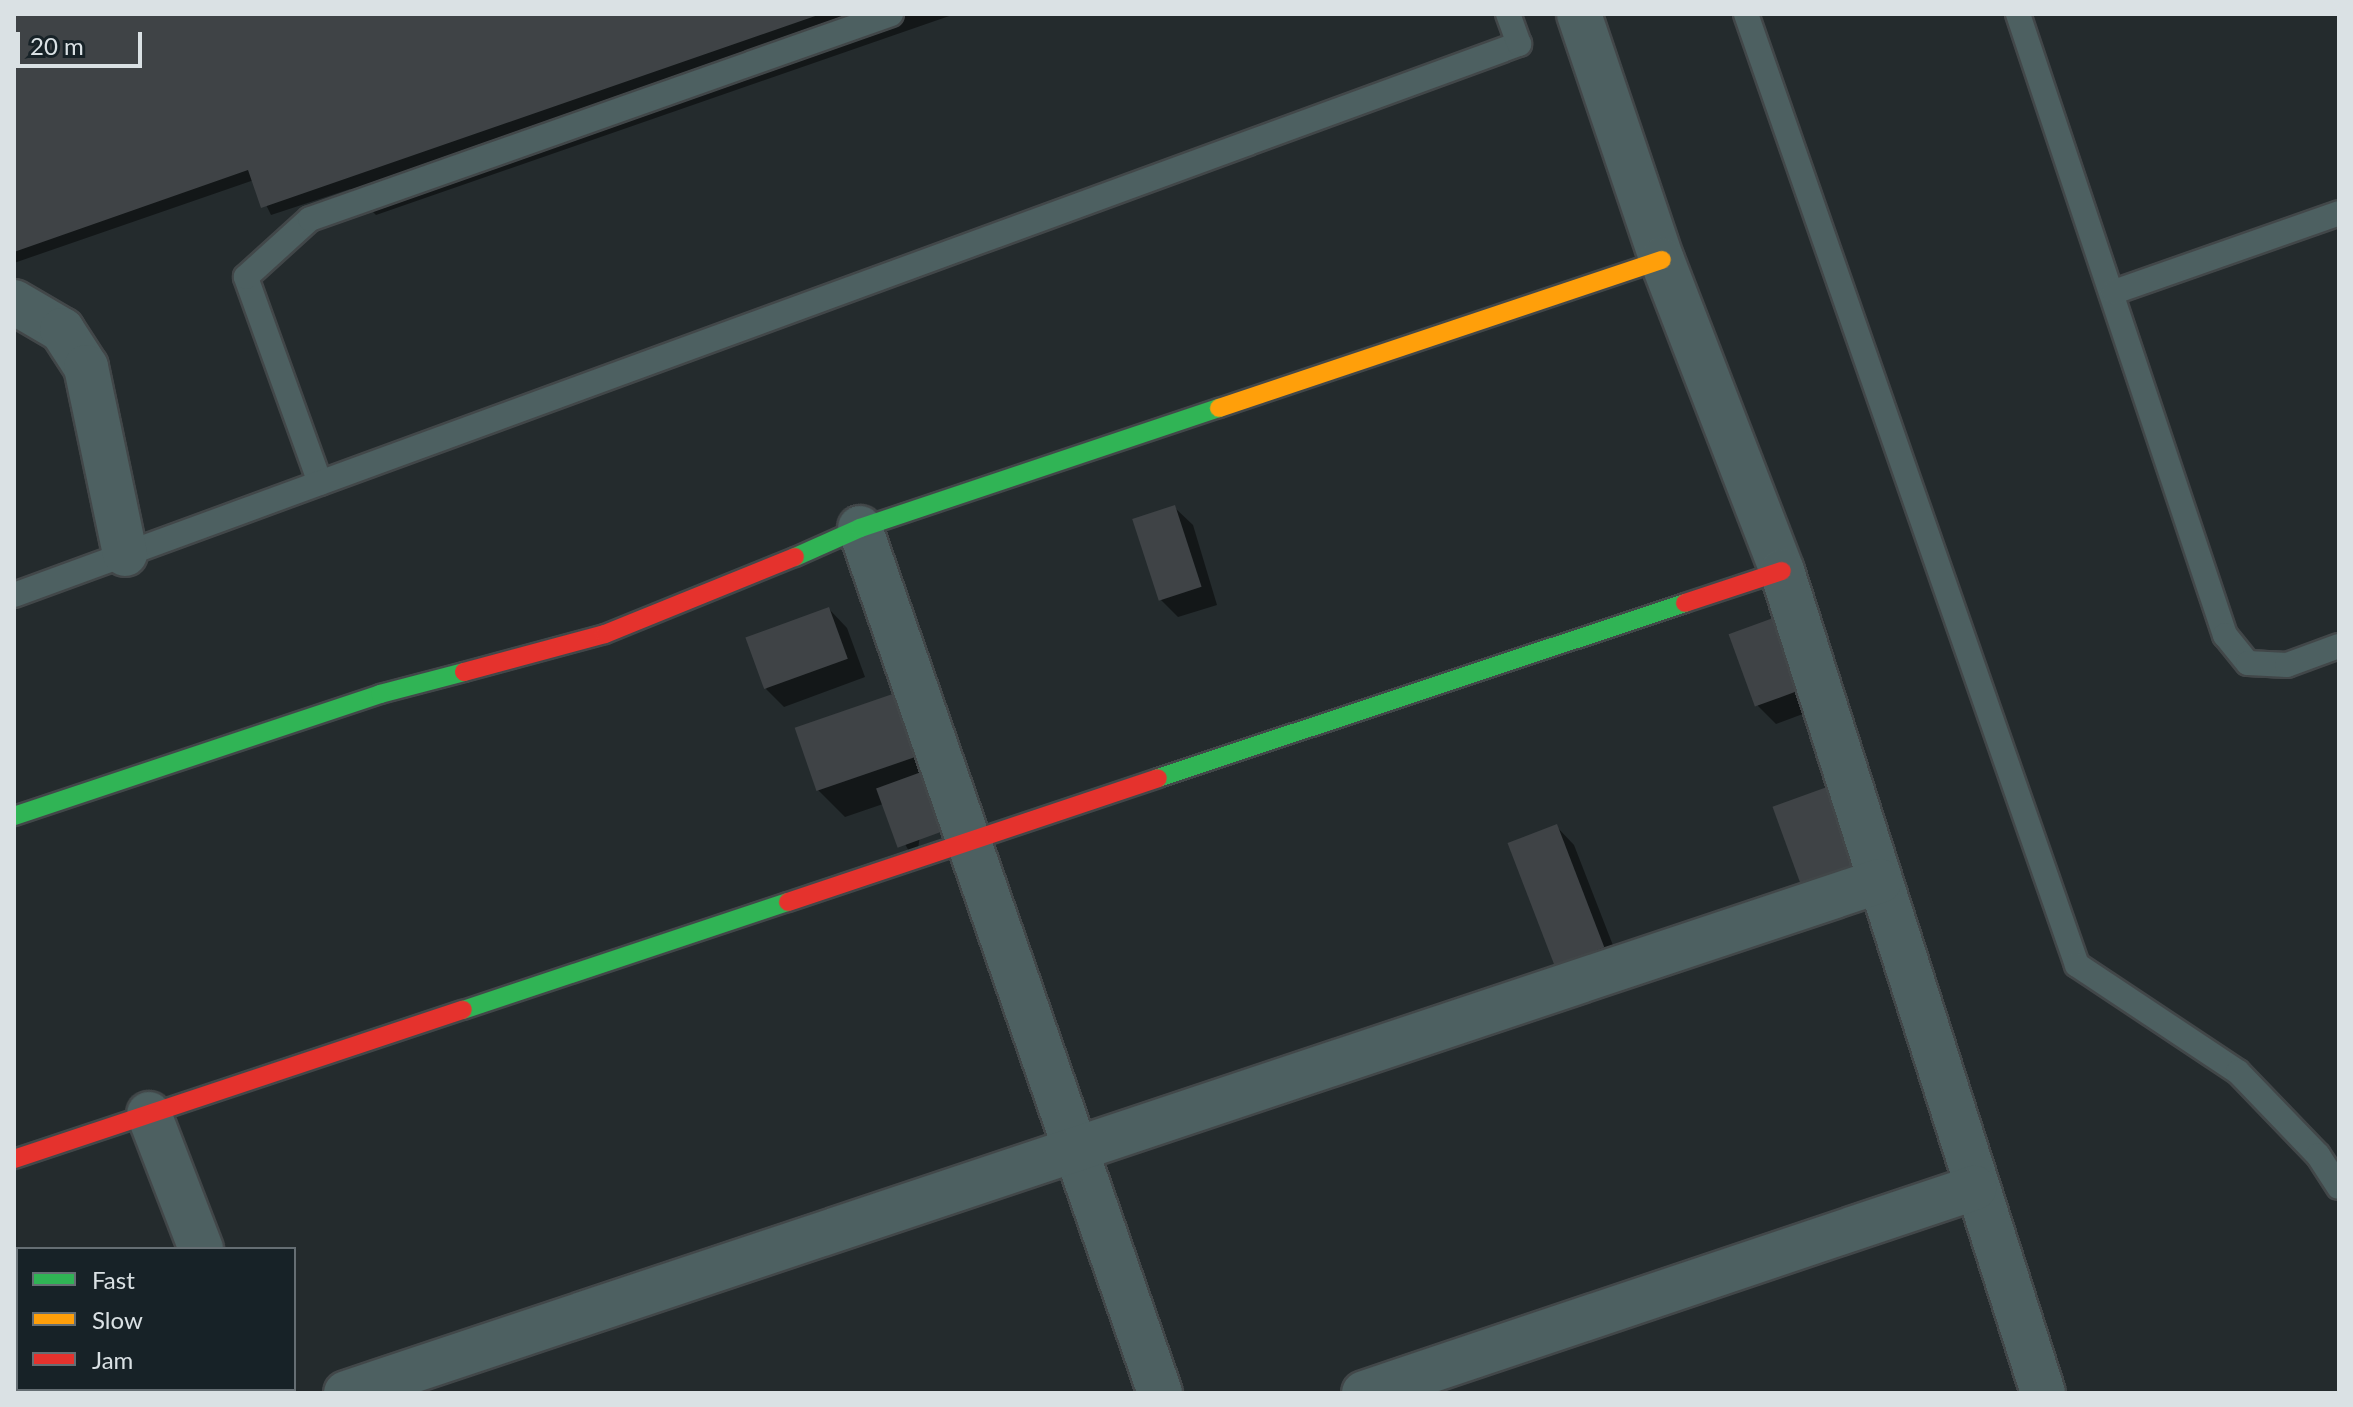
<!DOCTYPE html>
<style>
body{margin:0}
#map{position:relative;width:2353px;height:1407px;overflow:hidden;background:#242b2d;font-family:Lato,sans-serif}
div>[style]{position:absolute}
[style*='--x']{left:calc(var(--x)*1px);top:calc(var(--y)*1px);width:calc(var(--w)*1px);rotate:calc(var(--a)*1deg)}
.shadow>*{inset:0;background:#0007}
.building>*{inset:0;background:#3f4346;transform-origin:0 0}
.roads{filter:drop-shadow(2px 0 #424749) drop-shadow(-2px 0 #424749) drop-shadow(0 2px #424749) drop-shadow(0 -2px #424749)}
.lane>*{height:24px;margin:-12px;padding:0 12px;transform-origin:12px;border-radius:12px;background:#4d6061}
.street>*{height:44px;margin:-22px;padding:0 22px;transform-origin:22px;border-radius:22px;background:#4d6061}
.fast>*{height:18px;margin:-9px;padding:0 9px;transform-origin:9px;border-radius:9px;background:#30b455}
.slow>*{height:18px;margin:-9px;padding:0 9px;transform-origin:9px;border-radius:9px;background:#ff9f0a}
.jam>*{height:18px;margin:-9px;padding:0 9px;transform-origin:9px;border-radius:9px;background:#e5322d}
span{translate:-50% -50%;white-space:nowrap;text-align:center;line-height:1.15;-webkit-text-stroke:7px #172227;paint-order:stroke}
.frame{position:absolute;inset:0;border:16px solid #dae1e4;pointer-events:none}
.legend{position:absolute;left:16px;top:1247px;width:280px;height:144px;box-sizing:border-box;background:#172227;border:2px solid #656e73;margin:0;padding:10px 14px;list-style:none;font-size:24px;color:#dae1e4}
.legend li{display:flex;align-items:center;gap:16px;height:40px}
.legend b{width:40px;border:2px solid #656e73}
.scale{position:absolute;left:16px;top:32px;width:126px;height:36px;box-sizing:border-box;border:4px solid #dae1e4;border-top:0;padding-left:10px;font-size:24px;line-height:28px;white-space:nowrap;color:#dae1e4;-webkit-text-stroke:6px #172227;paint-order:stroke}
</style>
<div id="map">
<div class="shadow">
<div style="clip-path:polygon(14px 14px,955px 14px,376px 215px,350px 189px,271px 215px,254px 180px,14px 263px)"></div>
<div style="clip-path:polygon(1174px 507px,1193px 525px,1217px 605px,1178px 617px,1160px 599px)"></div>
<div style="clip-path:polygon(829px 609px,847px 628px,865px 677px,784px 707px,766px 689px)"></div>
<div style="clip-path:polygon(1732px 635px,1827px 705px,1776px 724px,1758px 706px)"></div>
<div style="clip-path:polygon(936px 717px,916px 864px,883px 804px,845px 817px,818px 790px)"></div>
<div style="clip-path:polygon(1556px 826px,1574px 845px,1621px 966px,1574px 983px,1556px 965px)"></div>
</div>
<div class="building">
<div style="clip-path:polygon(14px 14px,821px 14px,261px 208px,248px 170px,14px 252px)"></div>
<div style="left:1175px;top:505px;width:86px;height:45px;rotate:72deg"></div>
<div style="left:829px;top:607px;width:55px;height:89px;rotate:70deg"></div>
<div style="left:1784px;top:614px;width:77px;height:59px;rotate:70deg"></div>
<div style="left:910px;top:688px;width:67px;height:122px;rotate:71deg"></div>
<div style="left:924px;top:771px;width:63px;height:51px;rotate:70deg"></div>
<div style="left:1827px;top:787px;width:92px;height:58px;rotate:70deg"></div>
<div style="left:1557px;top:824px;width:132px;height:53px;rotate:69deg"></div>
</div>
<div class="roads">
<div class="lane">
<div style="--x:1746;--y:14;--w:1007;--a:70.81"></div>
<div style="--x:2077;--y:965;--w:193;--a:33.6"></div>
<div style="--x:2238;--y:1072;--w:115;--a:46.1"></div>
<div style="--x:2318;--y:1155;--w:38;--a:57"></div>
<div style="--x:2018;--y:14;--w:655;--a:71.57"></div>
<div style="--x:2225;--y:635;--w:36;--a:51"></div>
<div style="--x:2248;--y:663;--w:39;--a:3"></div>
<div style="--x:2287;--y:665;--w:55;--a:-20.1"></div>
<div style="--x:2114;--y:292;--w:238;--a:-19.3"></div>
<div style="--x:320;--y:483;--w:219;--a:-109.8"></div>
<div style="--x:246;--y:277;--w:86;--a:-42.2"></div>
<div style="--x:310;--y:219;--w:616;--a:-19.43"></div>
<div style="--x:14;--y:595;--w:1603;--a:-20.11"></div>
<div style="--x:1519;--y:44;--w:32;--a:-110"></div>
</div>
<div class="street">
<div style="--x:1579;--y:14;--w:260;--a:71.4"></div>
<div style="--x:1662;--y:260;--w:333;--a:68.9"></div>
<div style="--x:1782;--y:571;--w:862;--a:72.38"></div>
<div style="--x:14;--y:302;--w:56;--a:30.3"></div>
<div style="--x:62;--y:330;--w:44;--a:57"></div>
<div style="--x:86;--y:367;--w:191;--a:78.2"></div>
<div style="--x:860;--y:528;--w:916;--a:70.87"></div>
<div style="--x:149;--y:1114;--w:145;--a:68.9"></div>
<div style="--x:255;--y:1389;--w:4;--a:76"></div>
<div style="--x:346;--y:1393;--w:1617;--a:-18.46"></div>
<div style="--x:1364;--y:1393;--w:644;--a:-18.58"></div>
</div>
<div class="fast">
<div style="--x:795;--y:557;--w:71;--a:-24"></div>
<div style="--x:860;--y:528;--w:379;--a:-18.5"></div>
<div style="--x:1158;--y:778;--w:555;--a:-18.37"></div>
<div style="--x:14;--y:816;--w:386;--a:-18.4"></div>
<div style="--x:380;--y:694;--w:87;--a:-14.7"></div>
<div style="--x:463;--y:1010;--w:342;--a:-18.4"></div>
</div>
<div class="slow">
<div style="--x:1219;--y:408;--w:467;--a:-18.5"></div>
</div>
<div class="jam">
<div style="--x:1685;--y:603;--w:102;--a:-18.3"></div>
<div style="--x:464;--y:672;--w:146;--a:-15.1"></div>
<div style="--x:605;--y:634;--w:205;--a:-22.1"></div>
<div style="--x:788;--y:902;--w:390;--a:-18.5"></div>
<div style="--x:14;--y:1159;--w:473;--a:-18.4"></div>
</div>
</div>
<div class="frame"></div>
<ul class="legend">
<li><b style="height:10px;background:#30b455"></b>Fast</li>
<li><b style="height:10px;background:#ff9f0a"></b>Slow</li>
<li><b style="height:10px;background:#e5322d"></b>Jam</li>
</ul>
<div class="scale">20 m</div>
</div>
